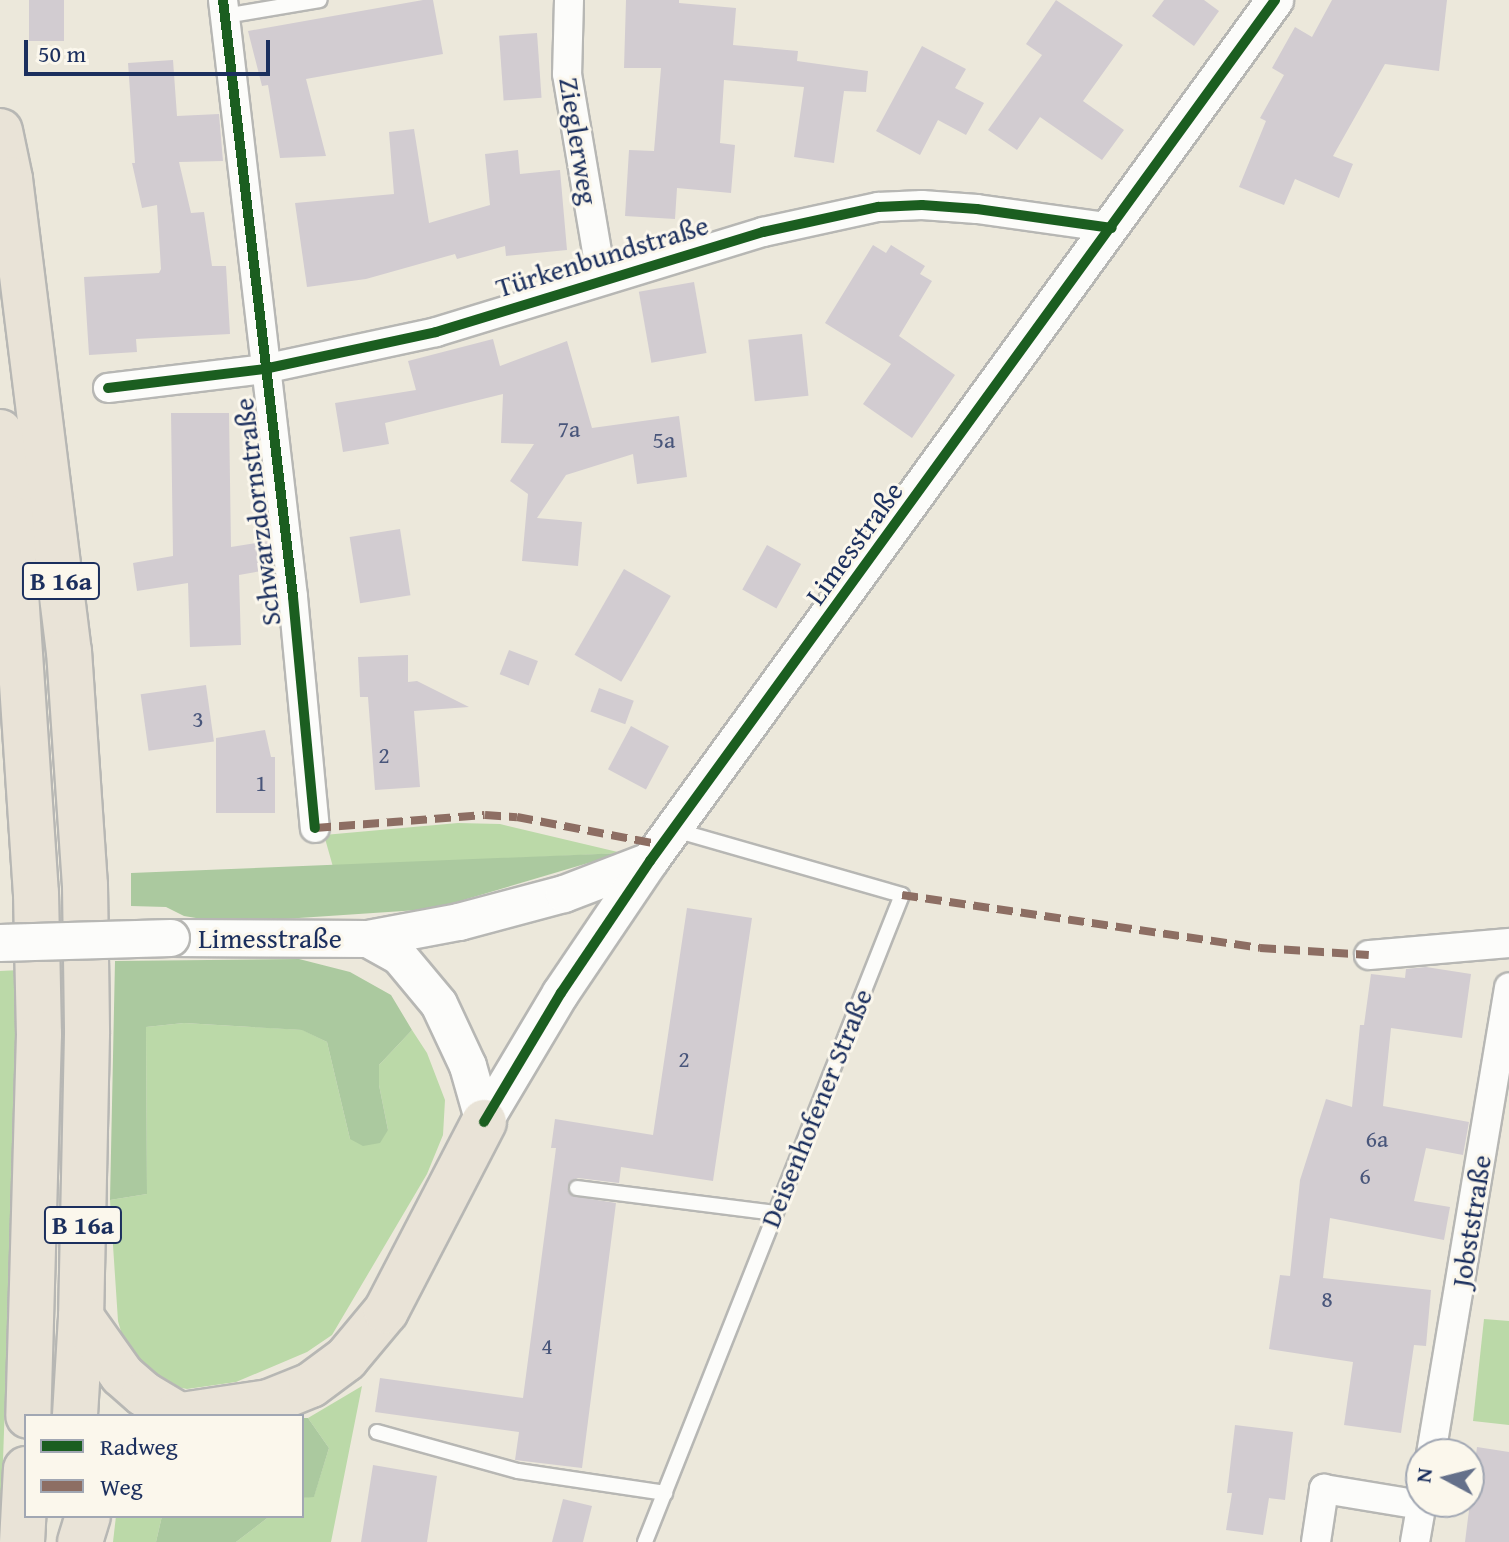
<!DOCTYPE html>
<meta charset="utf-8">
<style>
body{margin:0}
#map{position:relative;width:1509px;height:1542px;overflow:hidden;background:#ece8db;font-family:"Gentium Book Plus",serif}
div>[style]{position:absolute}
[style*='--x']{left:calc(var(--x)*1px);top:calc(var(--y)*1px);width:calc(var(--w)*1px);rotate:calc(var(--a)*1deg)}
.green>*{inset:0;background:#bbd9a8}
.forest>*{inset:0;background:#abc99f}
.building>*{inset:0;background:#d2ccd1;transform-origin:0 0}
.roads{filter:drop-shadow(2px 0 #b7b7b4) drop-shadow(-2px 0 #b7b7b4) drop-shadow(0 2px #b7b7b4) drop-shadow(0 -2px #b7b7b4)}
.service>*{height:14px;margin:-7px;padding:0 7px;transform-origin:7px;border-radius:7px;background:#fcfcfa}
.minor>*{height:28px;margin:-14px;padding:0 14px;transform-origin:14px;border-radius:14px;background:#fcfcfa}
.tertiary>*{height:36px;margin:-18px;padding:0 18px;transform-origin:18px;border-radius:18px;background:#fcfcfa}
.trunk>*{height:44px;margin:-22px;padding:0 22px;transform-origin:22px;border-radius:22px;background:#e9e3d7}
.bridges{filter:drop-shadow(2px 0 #b7b7b4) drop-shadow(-2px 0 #b7b7b4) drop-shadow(0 2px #b7b7b4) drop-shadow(0 -2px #b7b7b4)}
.tertiary-bridge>*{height:36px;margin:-18px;padding:0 18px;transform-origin:18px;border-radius:18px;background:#fcfcfa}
.quiet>*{height:8px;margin-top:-4px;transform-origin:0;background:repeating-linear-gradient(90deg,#8d6e63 0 16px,transparent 0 24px)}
.cycleway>*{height:10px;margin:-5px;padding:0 5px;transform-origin:5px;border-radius:5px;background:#1b5e20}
span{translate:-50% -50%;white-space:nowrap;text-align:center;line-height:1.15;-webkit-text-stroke:6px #fbf7ec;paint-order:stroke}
.number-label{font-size:24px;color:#49567b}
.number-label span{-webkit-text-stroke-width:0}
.shield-label span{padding:2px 6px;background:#fbf7ec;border:2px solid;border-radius:6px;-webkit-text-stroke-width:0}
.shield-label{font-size:26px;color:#1b2f5e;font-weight:700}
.street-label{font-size:28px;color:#1b2f5e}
.legend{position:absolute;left:24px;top:1414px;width:280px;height:104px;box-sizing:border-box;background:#fbf7ec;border:2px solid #a1a7b3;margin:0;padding:10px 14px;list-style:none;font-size:24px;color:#1b2f5e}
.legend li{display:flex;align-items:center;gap:16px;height:40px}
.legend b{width:40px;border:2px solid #a1a7b3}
.north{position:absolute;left:1405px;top:1438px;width:80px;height:80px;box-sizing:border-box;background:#fbf7ec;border:2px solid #a1a7b3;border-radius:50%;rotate:277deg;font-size:22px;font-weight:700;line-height:32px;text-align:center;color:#1b2f5e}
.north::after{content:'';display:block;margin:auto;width:28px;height:36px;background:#64708a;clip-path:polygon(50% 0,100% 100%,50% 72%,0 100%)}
.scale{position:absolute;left:24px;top:40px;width:246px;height:36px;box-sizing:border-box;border:4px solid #1b2f5e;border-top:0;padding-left:10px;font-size:24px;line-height:28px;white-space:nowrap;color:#1b2f5e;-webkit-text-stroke:6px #fbf7ec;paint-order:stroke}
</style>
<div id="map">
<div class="green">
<div style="clip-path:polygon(458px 823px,500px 824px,622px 853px,333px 867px,324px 835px)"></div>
<div style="clip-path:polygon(20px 970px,2px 1489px,0 1512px,0 971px)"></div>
<div style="clip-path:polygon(184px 1023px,303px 1030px,327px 1042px,350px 1139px,388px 1130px,379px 1085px,379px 1065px,412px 1030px,427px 1053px,445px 1100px,443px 1135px,427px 1174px,332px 1335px,307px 1352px,236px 1382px,187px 1389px,162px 1384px,146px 1374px,124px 1342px,118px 1321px,110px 1200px,147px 1194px,146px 1027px)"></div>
<div style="clip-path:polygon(1484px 1319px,1509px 1321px,1509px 1425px,1473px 1421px)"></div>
<div style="clip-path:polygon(362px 1386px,331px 1542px,236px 1542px,270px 1516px,302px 1516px,302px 1498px,314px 1496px,329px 1448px,308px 1418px)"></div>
<div style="clip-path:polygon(116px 1516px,162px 1516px,156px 1542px,113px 1542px)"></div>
</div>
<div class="forest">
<div style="clip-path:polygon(622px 853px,433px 909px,226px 923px,184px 916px,166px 907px,131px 906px,131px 873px)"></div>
<div style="clip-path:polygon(299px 959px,350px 972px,391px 995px,412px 1030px,379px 1065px,379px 1085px,388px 1130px,380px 1143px,363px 1146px,350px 1139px,327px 1042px,302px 1030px,184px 1023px,146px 1027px,147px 1194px,110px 1200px,115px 961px)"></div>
<div style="clip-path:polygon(302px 1418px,308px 1418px,329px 1448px,314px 1497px,302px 1498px)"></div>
<div style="clip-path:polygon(162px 1516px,270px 1516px,236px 1542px,156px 1542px)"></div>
</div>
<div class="building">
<div style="left:29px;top:0;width:35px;height:41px"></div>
<div style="clip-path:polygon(423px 0,433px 0,443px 54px,306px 79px,326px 156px,280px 158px,268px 85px,262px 86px,248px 31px)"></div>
<div style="clip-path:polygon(626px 0,679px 0,679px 3px,736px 8px,733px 45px,798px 51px,797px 61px,868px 71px,866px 92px,844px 91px,834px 163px,794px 157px,804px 87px,724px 80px,720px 143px,735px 145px,731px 193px,677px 188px,675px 219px,625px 216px,629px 150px,654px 151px,661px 68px,624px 68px)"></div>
<div style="clip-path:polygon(1056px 0,1123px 45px,1083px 101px,1124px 130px,1102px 160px,1040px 117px,1017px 150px,988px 130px,1042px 55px,1026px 44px)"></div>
<div style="clip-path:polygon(1164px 0,1204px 0,1219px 11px,1194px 46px,1152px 16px)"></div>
<div style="clip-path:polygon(1332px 0,1447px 0,1439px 71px,1385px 64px,1333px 156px,1353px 164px,1339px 198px,1295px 179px,1284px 205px,1239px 187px,1266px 121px,1260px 118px,1284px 75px,1272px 68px,1295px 27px,1312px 37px)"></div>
<div style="left:537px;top:33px;width:65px;height:38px;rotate:86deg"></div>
<div style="clip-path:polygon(922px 46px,966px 69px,955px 88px,984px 103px,966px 135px,938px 120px,920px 155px,876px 131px)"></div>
<div style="clip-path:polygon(173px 60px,177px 116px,219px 114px,223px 161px,179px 162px,191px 213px,204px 212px,212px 266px,226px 266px,230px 334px,136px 339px,137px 352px,89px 355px,84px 277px,159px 273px,161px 269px,157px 205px,142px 208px,132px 163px,135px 163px,128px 63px)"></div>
<div style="clip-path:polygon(414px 129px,429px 223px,490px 205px,485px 154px,518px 150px,520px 174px,560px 170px,567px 250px,506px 256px,505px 246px,457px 259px,455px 254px,366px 279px,307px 287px,295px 203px,394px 194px,389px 132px)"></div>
<div style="clip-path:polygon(873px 245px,886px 253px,891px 245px,925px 266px,920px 274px,932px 281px,899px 336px,955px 375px,912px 438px,863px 404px,891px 364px,825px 323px)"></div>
<div style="left:694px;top:282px;width:72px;height:56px;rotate:80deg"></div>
<div style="left:802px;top:334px;width:62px;height:54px;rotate:84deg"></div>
<div style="clip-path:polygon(493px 339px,500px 366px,567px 341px,592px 428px,679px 416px,687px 477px,637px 484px,633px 454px,566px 475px,537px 518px,582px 522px,578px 566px,522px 561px,528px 494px,510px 481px,534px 444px,501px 443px,503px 394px,385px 423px,389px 444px,343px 452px,335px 403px,416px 390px,408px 361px)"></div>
<div style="clip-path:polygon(171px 413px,229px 413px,231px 547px,269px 541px,273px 569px,239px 575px,241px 645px,190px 647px,188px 583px,137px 591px,133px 563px,173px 556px)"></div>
<div style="left:400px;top:529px;width:67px;height:51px;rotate:81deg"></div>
<div style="left:767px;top:545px;width:39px;height:51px;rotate:29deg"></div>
<div style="left:624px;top:569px;width:54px;height:99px;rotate:30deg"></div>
<div style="left:509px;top:650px;width:31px;height:26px;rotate:21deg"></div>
<div style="clip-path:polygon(408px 655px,408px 682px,417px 681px,469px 707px,414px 711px,420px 787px,375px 790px,368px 697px,360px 697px,358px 657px)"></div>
<div style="left:206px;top:685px;width:57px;height:66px;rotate:82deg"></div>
<div style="left:599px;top:688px;width:37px;height:25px;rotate:20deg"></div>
<div style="left:631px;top:726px;width:43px;height:49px;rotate:28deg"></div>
<div style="clip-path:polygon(265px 730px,271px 757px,275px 757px,275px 813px,216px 813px,216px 738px)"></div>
<div style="clip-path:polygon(687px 908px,752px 918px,713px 1181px,621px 1167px,619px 1183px,578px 1178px,569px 1183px,568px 1191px,572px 1196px,616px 1203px,582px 1468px,515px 1460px,519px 1432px,375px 1412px,380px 1378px,523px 1398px,556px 1148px,551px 1148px,555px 1119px,653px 1135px)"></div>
<div style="clip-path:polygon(1426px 967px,1471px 974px,1462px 1038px,1391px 1028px,1383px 1106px,1469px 1122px,1463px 1155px,1426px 1148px,1414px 1201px,1450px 1207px,1444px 1240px,1330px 1218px,1323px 1278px,1431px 1290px,1426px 1346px,1414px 1345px,1401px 1433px,1344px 1425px,1353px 1362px,1269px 1349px,1280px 1275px,1290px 1276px,1300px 1180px,1326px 1099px,1352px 1107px,1360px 1025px,1364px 1025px,1371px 974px,1405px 978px,1406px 969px)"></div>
<div style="clip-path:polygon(1235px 1425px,1293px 1432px,1285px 1500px,1269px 1498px,1263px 1535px,1226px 1530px,1232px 1493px,1227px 1493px)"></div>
<div style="clip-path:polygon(1477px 1447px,1509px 1452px,1509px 1542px,1465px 1542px)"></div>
<div style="clip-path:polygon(373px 1465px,437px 1476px,427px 1542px,361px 1542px)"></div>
<div style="clip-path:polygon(563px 1499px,592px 1506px,583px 1542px,552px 1542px)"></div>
</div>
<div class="roads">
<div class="service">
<div style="--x:225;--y:16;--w:96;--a:-9.6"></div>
<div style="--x:577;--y:1188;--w:199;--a:7.2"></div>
<div style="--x:377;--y:1432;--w:146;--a:15.5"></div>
<div style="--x:518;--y:1471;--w:149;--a:8.5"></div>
<div style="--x:645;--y:1542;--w:696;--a:-68.34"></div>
<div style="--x:902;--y:895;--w:236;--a:-164"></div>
</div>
<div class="minor">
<div style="--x:223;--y:0;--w:601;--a:83.31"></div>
<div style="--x:293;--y:597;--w:232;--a:84.6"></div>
<div style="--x:569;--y:0;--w:74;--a:91.5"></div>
<div style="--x:567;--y:74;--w:209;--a:80.4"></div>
<div style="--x:108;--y:388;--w:157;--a:-6.9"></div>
<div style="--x:264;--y:369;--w:176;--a:-12.1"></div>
<div style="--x:436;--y:332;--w:342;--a:-17"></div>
<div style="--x:763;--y:232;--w:118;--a:-12.3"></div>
<div style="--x:878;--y:207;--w:44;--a:-2.6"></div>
<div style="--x:922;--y:205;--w:55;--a:4.2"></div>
<div style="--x:977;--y:209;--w:136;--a:8"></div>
<div style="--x:1369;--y:955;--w:141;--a:-4.9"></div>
<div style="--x:1431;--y:1454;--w:473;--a:-80.5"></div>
<div style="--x:1316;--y:1542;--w:54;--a:-81.4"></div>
<div style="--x:1324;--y:1489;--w:98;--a:9.4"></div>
<div style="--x:1415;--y:1542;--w:41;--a:-80.1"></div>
</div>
<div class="tertiary">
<div style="--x:171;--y:938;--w:197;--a:0.3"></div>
<div style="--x:368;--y:939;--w:93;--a:-10.6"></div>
<div style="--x:459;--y:922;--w:109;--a:-14.9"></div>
<div style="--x:564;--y:894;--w:92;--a:-21"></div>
<div style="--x:368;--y:939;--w:35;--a:29"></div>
<div style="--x:399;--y:956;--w:62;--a:50.2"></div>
<div style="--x:439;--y:1004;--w:68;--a:64.9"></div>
<div style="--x:468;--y:1066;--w:58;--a:74.1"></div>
<div style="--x:484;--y:1122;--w:150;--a:-59.2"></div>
<div style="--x:561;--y:993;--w:159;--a:-56"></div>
<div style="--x:650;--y:861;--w:1064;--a:-54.02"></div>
</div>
<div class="trunk">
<div style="--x:0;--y:131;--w:49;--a:78.2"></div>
<div style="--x:10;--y:179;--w:476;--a:82.9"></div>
<div style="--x:69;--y:651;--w:235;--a:86.1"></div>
<div style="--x:85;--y:885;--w:149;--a:89.2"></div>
<div style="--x:87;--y:1034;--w:283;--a:91.2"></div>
<div style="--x:81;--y:1317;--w:99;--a:93.5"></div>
<div style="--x:0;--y:432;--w:87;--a:82.7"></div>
<div style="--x:11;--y:518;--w:376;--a:86.2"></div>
<div style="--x:36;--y:893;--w:141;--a:88.8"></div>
<div style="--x:39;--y:1034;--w:382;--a:91.6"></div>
<div style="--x:81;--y:1317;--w:71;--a:54.7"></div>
<div style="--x:122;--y:1375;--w:29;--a:41"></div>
<div style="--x:144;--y:1394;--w:41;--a:31"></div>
<div style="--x:175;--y:1416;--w:95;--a:-8.5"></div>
<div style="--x:269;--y:1402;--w:45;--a:-22"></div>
<div style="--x:311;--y:1385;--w:44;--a:-36.6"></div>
<div style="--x:346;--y:1359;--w:62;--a:-50.2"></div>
<div style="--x:386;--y:1311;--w:213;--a:-62.6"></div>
<div style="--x:22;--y:1542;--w:73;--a:-86.9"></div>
<div style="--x:80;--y:1542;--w:27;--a:-73"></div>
</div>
</div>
<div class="bridges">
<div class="tertiary-bridge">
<div style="--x:0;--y:943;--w:171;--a:-1.7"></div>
</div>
</div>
<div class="quiet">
<div style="--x:315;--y:828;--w:170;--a:-4.4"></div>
<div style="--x:485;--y:815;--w:32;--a:4"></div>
<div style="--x:517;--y:817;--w:149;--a:10.9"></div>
<div style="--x:902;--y:895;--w:362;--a:8.4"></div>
<div style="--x:1260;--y:948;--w:109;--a:3.7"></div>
</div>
<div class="cycleway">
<div style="--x:223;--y:0;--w:601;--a:83.31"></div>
<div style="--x:293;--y:597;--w:232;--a:84.6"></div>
<div style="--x:108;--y:388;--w:157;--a:-6.9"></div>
<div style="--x:264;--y:369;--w:176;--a:-12.1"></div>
<div style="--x:436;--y:332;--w:342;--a:-17"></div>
<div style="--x:763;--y:232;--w:118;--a:-12.3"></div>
<div style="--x:878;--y:207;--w:44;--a:-2.6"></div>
<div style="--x:922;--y:205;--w:55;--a:4.2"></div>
<div style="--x:977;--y:209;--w:136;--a:8"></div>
<div style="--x:484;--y:1122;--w:150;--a:-59.2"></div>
<div style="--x:561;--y:993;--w:159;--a:-56"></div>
<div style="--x:650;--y:861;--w:1064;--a:-54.02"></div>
</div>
<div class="number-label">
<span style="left:569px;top:429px">7a</span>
<span style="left:664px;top:440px">5a</span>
<span style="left:198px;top:719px">3</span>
<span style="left:384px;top:755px">2</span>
<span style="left:261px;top:783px">1</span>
<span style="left:684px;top:1059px">2</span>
<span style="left:1377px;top:1139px">6a</span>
<span style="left:1365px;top:1176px">6</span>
<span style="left:1327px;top:1299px">8</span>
<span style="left:547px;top:1346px">4</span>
</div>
<div class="shield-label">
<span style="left:61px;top:581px">B 16a</span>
<span style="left:83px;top:1225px">B 16a</span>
</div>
<div class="street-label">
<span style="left:579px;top:141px;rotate:81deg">Zieglerweg</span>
<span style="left:602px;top:256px;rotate:-17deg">Türkenbundstraße</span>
<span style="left:257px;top:512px;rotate:-97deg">Schwarzdornstraße</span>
<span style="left:854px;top:543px;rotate:-54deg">Limesstraße</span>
<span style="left:270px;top:938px">Limesstraße</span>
<span style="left:816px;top:1108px;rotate:-68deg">Deisenhofener Straße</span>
<span style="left:1471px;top:1221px;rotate:-81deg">Jobststraße</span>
</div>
<ul class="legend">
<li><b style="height:10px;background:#1b5e20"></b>Radweg</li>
<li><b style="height:10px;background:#8d6e63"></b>Weg</li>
</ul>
<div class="north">N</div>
<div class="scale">50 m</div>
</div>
